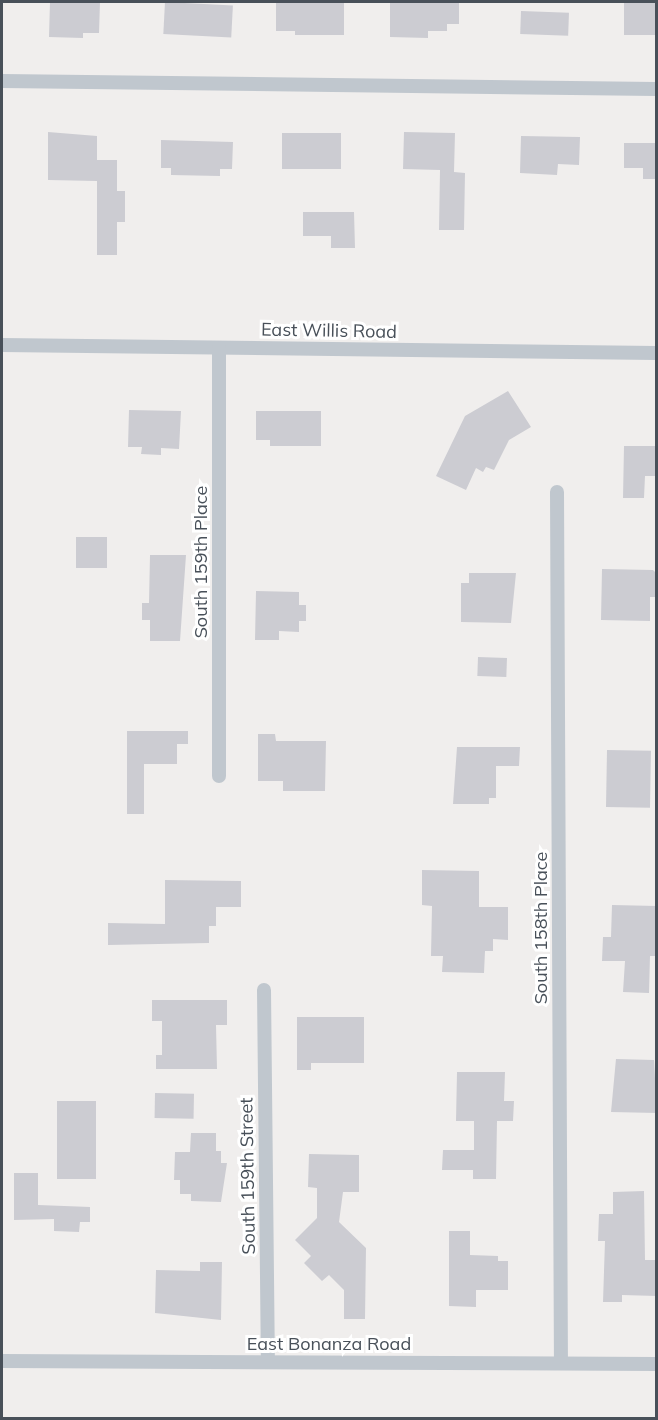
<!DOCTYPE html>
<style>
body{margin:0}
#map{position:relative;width:658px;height:1420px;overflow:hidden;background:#f0eeed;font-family:Mulish,sans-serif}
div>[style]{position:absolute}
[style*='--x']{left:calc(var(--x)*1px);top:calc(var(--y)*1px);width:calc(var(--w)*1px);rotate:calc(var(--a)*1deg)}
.building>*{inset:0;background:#ccccd2;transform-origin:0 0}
.minor>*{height:14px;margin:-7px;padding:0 7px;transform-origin:7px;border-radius:7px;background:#c0c7ce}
span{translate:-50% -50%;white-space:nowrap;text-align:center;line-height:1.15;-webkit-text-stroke:6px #fff;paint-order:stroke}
.street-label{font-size:18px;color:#485059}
.frame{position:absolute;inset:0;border:3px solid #485059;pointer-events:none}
</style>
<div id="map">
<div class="building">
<div style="clip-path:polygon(50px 2px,100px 2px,99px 33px,83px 33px,83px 38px,49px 37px)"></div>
<div style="left:165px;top:2px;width:68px;height:32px;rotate:3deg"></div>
<div style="clip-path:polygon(276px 2px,344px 2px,344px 35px,295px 35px,295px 31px,276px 31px)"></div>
<div style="clip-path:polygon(390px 2px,459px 2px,459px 24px,447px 24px,447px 31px,428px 31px,428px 38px,390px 37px)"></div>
<div style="left:624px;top:2px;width:33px;height:33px"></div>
<div style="left:521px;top:11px;width:48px;height:23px;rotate:2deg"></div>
<div style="clip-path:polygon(48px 132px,97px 136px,97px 160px,117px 160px,117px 191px,125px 191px,125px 222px,117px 222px,117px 255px,97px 255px,97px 181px,48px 180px)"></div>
<div style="clip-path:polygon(404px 132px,455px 133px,454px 172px,465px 173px,464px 230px,439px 230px,440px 170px,403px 169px)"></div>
<div style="left:341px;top:133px;width:36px;height:59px;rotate:90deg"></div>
<div style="clip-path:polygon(521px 136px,580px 137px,579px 165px,558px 164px,557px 175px,520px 173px)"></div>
<div style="clip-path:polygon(161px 140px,233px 142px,232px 169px,220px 169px,220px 176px,171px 175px,171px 168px,161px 168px)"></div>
<div style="clip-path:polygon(624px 143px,657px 143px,657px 179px,643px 179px,643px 168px,624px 168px)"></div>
<div style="clip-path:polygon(303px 212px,354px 212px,355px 248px,331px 248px,331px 236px,303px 236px)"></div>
<div style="clip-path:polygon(508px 391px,531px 427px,509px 440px,494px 470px,486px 467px,483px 472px,476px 468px,466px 490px,436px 476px,465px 416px)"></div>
<div style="clip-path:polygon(129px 410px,181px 411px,179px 449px,161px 448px,161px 455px,141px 454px,142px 447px,128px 447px)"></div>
<div style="clip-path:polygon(256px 411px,321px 411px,321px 446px,270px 446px,270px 440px,256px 440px)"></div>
<div style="clip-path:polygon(624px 446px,657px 446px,657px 476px,645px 476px,644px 498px,623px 498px)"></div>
<div style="left:76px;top:537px;width:31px;height:31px"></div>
<div style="clip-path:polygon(150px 555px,186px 555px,180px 641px,150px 641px,150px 620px,142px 620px,142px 603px,149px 603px)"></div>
<div style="clip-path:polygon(602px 569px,653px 570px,657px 574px,657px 597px,650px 597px,650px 621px,601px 620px)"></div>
<div style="clip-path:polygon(469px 573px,516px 573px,511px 623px,461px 622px,461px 583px,469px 583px)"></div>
<div style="clip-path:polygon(256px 591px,299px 592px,299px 605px,306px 605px,306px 621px,299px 621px,299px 632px,279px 631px,279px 640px,255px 640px)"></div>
<div style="left:478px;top:657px;width:29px;height:19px;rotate:2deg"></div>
<div style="clip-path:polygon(127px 731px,188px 731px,188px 744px,177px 744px,177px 764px,144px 764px,144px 814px,127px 814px)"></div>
<div style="clip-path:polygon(258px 734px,275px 734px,276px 741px,326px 741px,325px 791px,283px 791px,283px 781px,258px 781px)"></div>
<div style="clip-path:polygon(457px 747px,520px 747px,519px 766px,496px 766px,496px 798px,489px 798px,489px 804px,453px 804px)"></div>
<div style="left:607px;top:750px;width:44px;height:57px;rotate:1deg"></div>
<div style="clip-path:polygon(422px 870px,479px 871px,479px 907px,508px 907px,508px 940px,493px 939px,493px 951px,485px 951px,484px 973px,442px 972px,443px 956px,431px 956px,432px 906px,422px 905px)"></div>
<div style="clip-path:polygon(165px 880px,241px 881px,241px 907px,216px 907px,216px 926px,209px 926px,209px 943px,108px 945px,108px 923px,165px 924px)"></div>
<div style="clip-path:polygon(612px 905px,657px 906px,657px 956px,650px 956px,649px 993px,623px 992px,625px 961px,602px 961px,603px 937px,611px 937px)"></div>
<div style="clip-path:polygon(152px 1000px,227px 1000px,227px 1025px,216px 1025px,217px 1069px,156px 1069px,156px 1055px,162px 1055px,162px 1021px,152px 1021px)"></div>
<div style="clip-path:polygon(297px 1017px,364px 1017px,364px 1063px,311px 1063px,311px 1070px,297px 1070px)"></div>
<div style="clip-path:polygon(616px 1059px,654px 1060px,657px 1113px,611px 1112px)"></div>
<div style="clip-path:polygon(457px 1072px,505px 1072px,504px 1101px,514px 1101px,513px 1121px,497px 1121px,496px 1179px,473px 1179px,473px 1170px,442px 1170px,443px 1150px,474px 1150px,474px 1121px,456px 1121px)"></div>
<div style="left:155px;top:1093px;width:39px;height:25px;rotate:1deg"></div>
<div style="left:57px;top:1101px;width:39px;height:78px"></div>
<div style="clip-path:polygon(191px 1133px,216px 1133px,216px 1151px,221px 1151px,221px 1163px,227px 1163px,221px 1202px,191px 1201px,191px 1194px,180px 1194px,180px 1180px,174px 1180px,175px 1152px,190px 1152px)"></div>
<div style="clip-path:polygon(309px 1154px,359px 1155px,359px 1192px,343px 1192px,339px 1222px,366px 1248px,365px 1319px,344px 1319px,344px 1290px,329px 1275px,322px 1281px,304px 1263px,311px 1256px,295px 1240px,317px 1218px,317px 1188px,308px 1187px)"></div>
<div style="clip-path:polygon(14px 1173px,38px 1173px,38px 1205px,90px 1207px,90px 1222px,80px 1222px,79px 1232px,54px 1231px,54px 1219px,14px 1220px)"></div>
<div style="clip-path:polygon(644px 1191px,645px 1260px,657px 1260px,657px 1296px,622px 1295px,622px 1302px,603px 1302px,605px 1241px,598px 1241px,599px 1214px,613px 1214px,613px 1192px)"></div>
<div style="clip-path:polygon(449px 1231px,470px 1231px,470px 1255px,498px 1256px,498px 1261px,508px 1261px,508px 1290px,476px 1290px,476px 1307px,449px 1306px)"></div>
<div style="clip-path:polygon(200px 1262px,222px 1262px,221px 1320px,155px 1313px,156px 1270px,200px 1271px)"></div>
</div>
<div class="minor">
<div style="--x:2;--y:81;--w:654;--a:0.7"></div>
<div style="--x:2;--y:345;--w:654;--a:0.7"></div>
<div style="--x:219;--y:348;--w:428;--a:90"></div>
<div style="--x:557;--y:492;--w:871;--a:89.74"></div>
<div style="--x:264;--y:990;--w:371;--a:89.4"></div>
<div style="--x:2;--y:1361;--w:654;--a:0.26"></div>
</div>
<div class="street-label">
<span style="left:329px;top:331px;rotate:1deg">East Willis Road</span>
<span style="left:201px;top:562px;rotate:-90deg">South 159th Place</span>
<span style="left:541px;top:928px;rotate:-90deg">South 158th Place</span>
<span style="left:248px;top:1176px;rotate:-91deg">South 159th Street</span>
<span style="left:329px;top:1344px">East Bonanza Road</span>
</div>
<div class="frame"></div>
</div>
